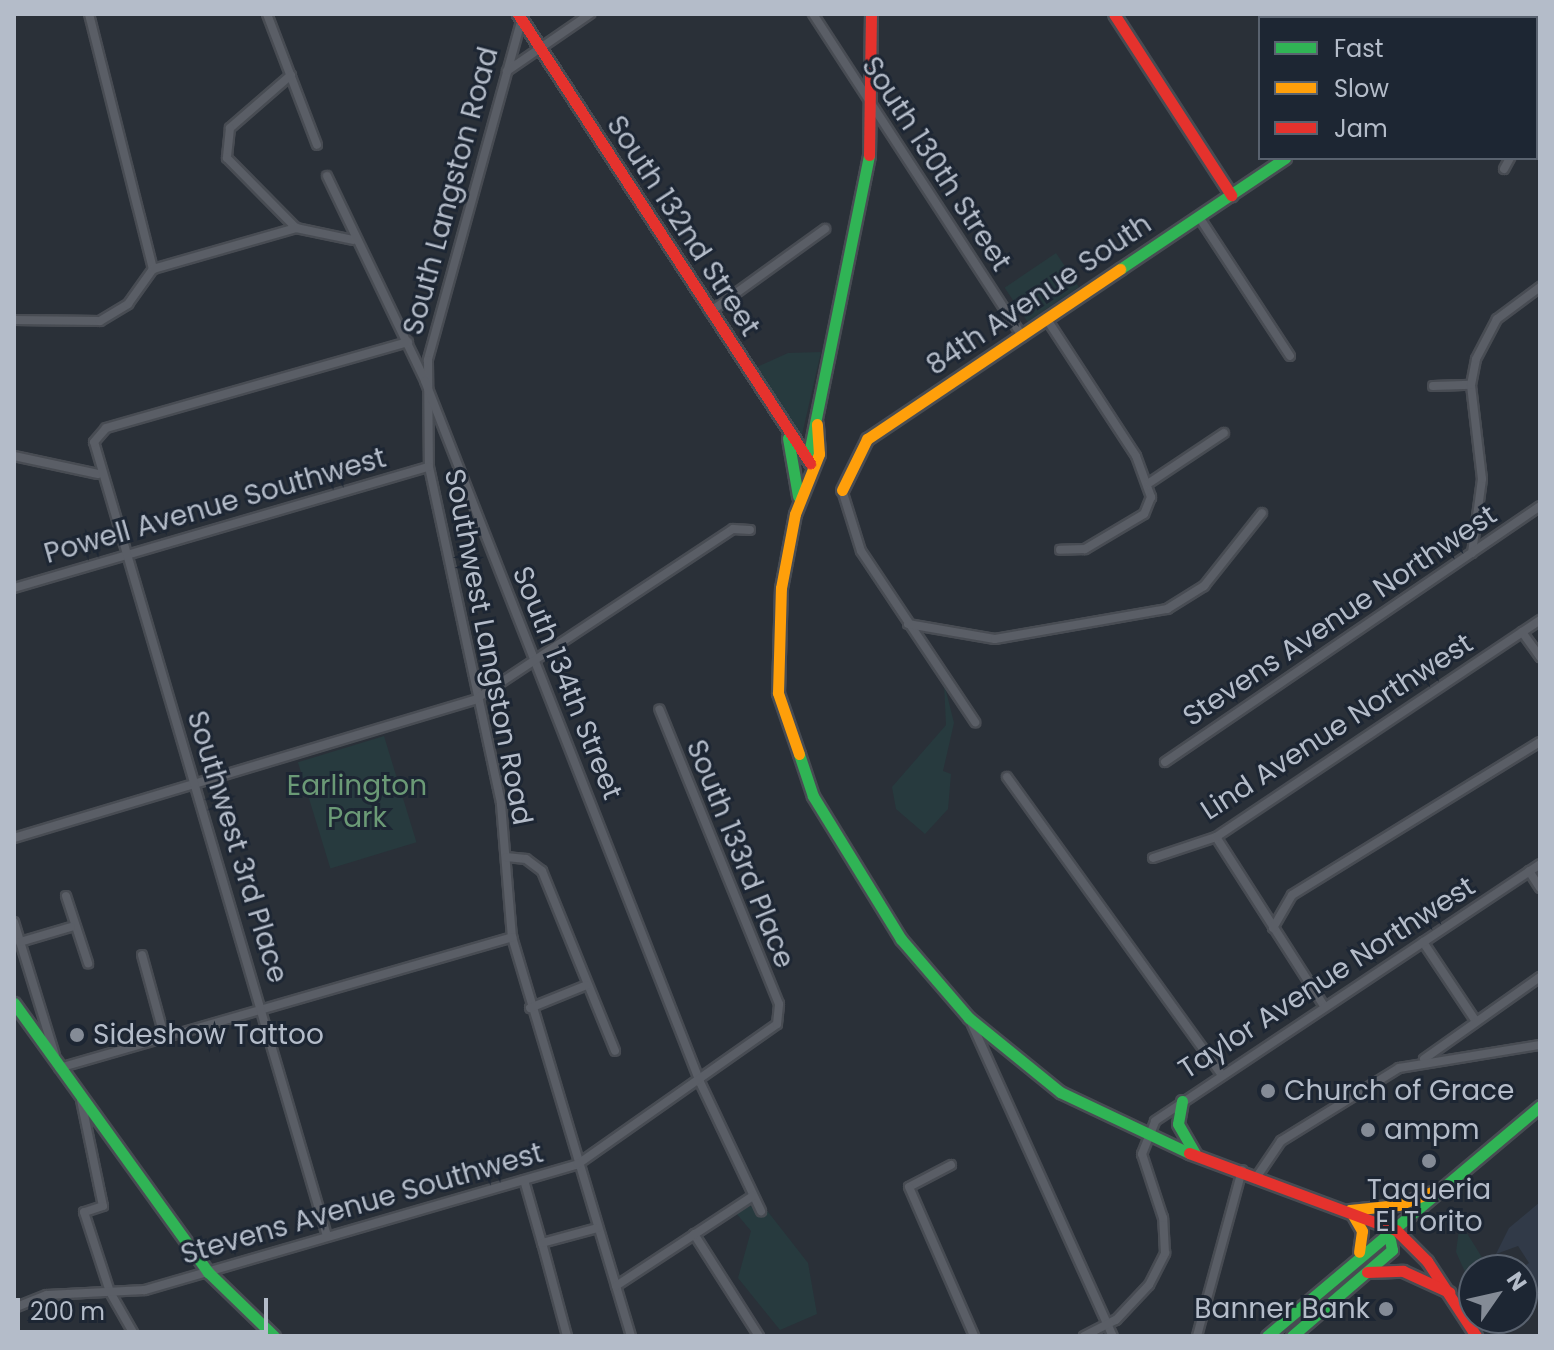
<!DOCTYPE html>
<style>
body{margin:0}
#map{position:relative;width:1554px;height:1350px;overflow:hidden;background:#2a3038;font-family:Poppins,sans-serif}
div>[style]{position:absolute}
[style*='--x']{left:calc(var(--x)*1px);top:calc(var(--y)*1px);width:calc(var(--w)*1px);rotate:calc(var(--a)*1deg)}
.airport>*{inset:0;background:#313a48}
.green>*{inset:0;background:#273a3e;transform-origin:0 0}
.roads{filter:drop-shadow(2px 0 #484c53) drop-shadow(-2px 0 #484c53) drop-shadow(0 2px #484c53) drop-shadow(0 -2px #484c53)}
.street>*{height:8px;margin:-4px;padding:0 4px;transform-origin:4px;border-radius:4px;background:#5a5e66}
.fast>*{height:11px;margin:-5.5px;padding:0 5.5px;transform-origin:5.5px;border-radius:5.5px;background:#30b455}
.slow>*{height:11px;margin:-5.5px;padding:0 5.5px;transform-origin:5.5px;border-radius:5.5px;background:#ff9f0a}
.jam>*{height:11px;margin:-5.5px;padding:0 5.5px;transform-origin:5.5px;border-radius:5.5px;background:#e5322d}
.dots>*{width:22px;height:22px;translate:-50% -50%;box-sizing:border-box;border:4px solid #1d2633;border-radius:50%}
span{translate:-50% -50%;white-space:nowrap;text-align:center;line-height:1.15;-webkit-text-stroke:6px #1d2633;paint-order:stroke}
.street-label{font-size:28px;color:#b4bcc9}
.park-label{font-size:28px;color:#6b9a76}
.poi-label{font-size:28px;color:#b4bcc9}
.left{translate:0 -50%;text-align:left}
.right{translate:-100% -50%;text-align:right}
.frame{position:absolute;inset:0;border:16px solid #b4bcc9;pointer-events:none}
.legend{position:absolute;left:1258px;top:16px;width:280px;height:144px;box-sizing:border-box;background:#1d2633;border:2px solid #59626f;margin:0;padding:10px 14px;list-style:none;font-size:24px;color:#b4bcc9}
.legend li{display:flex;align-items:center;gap:16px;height:40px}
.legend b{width:40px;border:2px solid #59626f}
.north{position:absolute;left:1458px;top:1254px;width:80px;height:80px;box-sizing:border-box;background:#1d2633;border:2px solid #59626f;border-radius:50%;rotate:56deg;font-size:22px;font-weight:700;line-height:32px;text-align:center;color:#b4bcc9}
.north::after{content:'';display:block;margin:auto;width:28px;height:36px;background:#848b96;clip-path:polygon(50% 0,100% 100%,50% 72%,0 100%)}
.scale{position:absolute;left:16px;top:1298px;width:252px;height:36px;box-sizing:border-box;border:4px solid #b4bcc9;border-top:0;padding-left:10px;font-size:24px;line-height:28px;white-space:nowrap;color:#b4bcc9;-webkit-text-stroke:6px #1d2633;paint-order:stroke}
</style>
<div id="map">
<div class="airport">
<div style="clip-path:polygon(1540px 1202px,1540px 1303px,1520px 1269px,1529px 1263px,1518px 1246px,1496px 1254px,1509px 1228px)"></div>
</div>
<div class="green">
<div style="left:1056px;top:253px;width:41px;height:62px;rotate:56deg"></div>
<div style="clip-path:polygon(821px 352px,801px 439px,757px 367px,788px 353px)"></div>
<div style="clip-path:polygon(944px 683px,954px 723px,943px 771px,951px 774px,948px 809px,925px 834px,896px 809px,892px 787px,946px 725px)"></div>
<div style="left:384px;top:736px;width:111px;height:90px;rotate:73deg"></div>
<div style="clip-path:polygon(748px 1206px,765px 1208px,808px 1263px,817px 1314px,780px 1330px,738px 1278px,751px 1231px,736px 1213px)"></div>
<div style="clip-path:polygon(1460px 1222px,1483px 1259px,1483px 1270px,1474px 1270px,1474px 1292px,1456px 1252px)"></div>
</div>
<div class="roads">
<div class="street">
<div style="--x:89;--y:14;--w:263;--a:75.9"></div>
<div style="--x:267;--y:14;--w:140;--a:69.1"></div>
<div style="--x:813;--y:14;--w:385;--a:57"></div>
<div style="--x:1336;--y:14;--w:4;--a:63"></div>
<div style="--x:1414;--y:14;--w:5;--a:53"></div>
<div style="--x:522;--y:18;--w:355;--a:105.4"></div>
<div style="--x:428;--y:360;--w:107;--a:89.5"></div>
<div style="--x:429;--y:467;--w:345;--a:77.9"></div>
<div style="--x:501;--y:804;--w:133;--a:85.3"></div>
<div style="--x:512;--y:937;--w:416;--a:73.4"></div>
<div style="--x:507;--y:71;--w:101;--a:-34.5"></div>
<div style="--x:291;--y:75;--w:81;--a:139"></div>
<div style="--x:230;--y:128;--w:30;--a:96"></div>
<div style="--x:227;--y:158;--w:98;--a:45.4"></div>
<div style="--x:296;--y:228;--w:58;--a:11.9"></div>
<div style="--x:1536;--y:114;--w:7;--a:-56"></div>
<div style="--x:1504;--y:169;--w:13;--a:-61"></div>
<div style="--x:327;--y:176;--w:227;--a:64.4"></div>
<div style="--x:425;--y:381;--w:753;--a:68.58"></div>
<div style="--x:700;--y:1082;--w:143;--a:64.7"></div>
<div style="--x:1199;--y:217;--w:166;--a:56.8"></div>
<div style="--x:710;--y:312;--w:142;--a:-35.8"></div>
<div style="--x:14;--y:320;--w:86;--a:0.7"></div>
<div style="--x:100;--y:321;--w:33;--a:-31"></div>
<div style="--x:128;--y:304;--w:43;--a:-54.5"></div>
<div style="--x:153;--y:269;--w:149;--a:-16"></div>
<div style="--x:1048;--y:321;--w:161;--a:56.9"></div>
<div style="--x:1136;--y:456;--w:44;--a:69.9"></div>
<div style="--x:1151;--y:497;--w:18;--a:112"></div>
<div style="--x:1144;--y:514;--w:69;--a:149.3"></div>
<div style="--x:1085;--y:549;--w:25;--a:178"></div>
<div style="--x:1433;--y:386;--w:38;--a:-2"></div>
<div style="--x:14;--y:456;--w:86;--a:12.1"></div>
<div style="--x:1149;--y:483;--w:90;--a:-33.7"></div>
<div style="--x:842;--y:490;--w:64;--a:72.7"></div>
<div style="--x:861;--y:551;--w:206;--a:56.3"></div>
<div style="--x:1472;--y:553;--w:75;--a:-82.3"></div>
<div style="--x:1482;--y:479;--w:95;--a:-96.7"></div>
<div style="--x:1471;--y:385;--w:26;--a:-79"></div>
<div style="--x:1476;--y:359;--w:45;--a:-62.3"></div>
<div style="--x:1497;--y:319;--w:54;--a:-36.7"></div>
<div style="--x:14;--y:588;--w:432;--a:-16.3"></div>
<div style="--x:908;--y:624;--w:88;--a:9.8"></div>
<div style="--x:995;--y:639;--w:175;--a:-9.9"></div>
<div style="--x:1167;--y:609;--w:44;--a:-31.9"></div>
<div style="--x:1204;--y:586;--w:93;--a:-51.5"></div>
<div style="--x:1522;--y:632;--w:31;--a:54"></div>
<div style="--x:1165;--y:762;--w:454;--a:-34.3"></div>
<div style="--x:1007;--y:777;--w:366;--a:54.2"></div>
<div style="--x:1216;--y:837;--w:201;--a:57.4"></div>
<div style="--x:14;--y:838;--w:482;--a:-16.7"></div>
<div style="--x:476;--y:699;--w:308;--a:-33.5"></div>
<div style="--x:733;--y:529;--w:17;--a:3"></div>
<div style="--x:506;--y:857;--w:20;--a:6"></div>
<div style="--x:526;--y:859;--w:20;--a:37"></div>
<div style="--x:542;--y:871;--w:194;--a:67.9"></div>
<div style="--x:1153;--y:858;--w:66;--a:-18.4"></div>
<div style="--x:1216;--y:837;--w:390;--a:-33.8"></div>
<div style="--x:1529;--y:871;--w:20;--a:57"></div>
<div style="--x:66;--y:896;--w:71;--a:71.8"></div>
<div style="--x:14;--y:922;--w:139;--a:72.9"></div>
<div style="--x:1273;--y:928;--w:38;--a:-60"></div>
<div style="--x:1292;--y:895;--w:291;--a:-31.7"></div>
<div style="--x:20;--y:942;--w:53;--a:-16.4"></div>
<div style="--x:1423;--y:942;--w:94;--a:56.3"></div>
<div style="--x:142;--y:955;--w:87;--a:74.7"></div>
<div style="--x:530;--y:1008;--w:61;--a:-22"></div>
<div style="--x:970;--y:1020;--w:347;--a:65.7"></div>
<div style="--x:1424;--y:1059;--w:142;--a:-35.3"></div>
<div style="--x:59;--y:1068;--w:472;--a:-16.1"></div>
<div style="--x:81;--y:1100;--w:108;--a:78.3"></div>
<div style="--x:103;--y:1206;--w:20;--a:162"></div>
<div style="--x:84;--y:1212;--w:84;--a:72"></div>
<div style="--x:110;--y:1292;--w:51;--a:60.4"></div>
<div style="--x:951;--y:1165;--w:47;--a:152.4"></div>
<div style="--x:909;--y:1187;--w:163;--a:66.4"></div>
<div style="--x:1258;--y:1175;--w:41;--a:-55.9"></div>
<div style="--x:1281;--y:1141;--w:139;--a:-31.7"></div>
<div style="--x:1399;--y:1068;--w:143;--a:-9.3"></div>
<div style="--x:524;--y:1180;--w:66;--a:74.1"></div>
<div style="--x:694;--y:1234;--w:121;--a:57.5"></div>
<div style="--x:327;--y:1236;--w:827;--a:-106.35"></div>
<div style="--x:94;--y:442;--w:18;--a:-49"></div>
<div style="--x:106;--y:428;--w:314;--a:-15.9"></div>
<div style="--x:616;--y:1286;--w:164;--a:-33.3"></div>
<div style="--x:14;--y:1308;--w:35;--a:-22"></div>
<div style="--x:47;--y:1295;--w:98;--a:-2.9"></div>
<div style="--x:145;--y:1290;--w:451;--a:-16.2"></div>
<div style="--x:578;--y:1164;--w:243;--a:-35.1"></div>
<div style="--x:777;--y:1024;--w:20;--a:-84"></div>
<div style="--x:779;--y:1004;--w:318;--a:-112.1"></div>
<div style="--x:567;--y:1336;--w:96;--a:-105"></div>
<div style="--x:542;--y:1243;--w:58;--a:-15"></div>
<div style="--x:1084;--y:1336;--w:36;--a:-27"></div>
<div style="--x:1116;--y:1320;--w:48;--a:-46.7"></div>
<div style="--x:1149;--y:1285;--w:36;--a:-63"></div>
<div style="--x:1165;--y:1253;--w:35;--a:-93"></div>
<div style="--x:1163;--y:1218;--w:67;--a:-108.2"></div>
<div style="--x:1142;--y:1154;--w:35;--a:-68"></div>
<div style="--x:1155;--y:1121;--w:463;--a:-33.7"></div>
<div style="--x:1197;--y:1336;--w:172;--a:-74.8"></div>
</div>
<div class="fast">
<div style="--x:1120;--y:269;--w:199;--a:-33.9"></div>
<div style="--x:788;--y:438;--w:59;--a:80.2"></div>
<div style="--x:808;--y:458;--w:309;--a:-78.6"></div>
<div style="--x:799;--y:754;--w:44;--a:71.6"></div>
<div style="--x:813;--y:796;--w:168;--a:58.4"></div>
<div style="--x:901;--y:939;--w:104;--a:49.3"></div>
<div style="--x:969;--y:1018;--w:117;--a:39.1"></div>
<div style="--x:1060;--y:1092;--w:143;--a:25.3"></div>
<div style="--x:14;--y:1003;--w:332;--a:54.2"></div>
<div style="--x:208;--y:1272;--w:92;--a:44.1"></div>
<div style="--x:1182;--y:1101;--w:23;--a:100"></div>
<div style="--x:1178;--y:1124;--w:34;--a:60"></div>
<div style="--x:1267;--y:1336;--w:357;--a:-40.1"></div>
<div style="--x:1292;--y:1336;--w:132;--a:-40.7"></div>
<div style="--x:1392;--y:1250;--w:10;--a:-101"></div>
</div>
<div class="slow">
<div style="--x:842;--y:490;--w:57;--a:-63.9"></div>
<div style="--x:867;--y:439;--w:305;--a:-33.9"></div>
<div style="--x:799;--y:754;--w:65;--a:-109"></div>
<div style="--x:778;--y:693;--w:105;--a:-88.4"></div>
<div style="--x:781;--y:588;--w:75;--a:-79.3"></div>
<div style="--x:795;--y:514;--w:65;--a:-68.2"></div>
<div style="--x:819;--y:454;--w:30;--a:-94"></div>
<div style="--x:1350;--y:1210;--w:48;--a:-5.9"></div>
<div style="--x:1398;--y:1205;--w:50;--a:-21"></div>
<div style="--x:1350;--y:1210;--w:24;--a:60"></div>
<div style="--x:1362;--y:1231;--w:21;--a:98"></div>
</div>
<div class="jam">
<div style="--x:518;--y:14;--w:536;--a:56.96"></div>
<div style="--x:1114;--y:14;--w:216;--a:57.1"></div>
<div style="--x:1490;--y:18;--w:7;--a:-34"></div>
<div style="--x:869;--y:155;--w:141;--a:-89.2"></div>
<div style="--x:1189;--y:1153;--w:221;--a:20.4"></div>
<div style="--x:1396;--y:1230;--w:44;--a:45"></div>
<div style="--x:1427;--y:1261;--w:90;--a:56.8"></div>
<div style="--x:1367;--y:1272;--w:36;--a:-2"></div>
<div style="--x:1403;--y:1271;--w:51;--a:24.5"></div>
</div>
</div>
<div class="dots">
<div style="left:77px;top:1035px;background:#848b96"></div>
<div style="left:1268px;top:1091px;background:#848b96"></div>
<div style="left:1368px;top:1130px;background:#848b96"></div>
<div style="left:1429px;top:1161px;background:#848b96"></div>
<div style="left:1386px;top:1309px;background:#848b96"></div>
</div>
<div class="street-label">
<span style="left:936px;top:164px;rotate:57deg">South 130th Street</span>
<span style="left:451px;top:191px;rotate:-75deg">South Langston Road</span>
<span style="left:683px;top:226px;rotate:57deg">South 132nd Street</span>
<span style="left:1039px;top:295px;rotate:-34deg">84th Avenue South</span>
<span style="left:215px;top:506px;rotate:-16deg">Powell Avenue Southwest</span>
<span style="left:1340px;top:616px;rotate:-34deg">Stevens Avenue Northwest</span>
<span style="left:488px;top:647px;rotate:79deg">Southwest Langston Road</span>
<span style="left:567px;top:683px;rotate:68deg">South 134th Street</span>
<span style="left:1337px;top:727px;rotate:-33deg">Lind Avenue Northwest</span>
<span style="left:237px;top:847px;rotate:73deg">Southwest 3rd Place</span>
<span style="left:740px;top:854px;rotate:68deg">South 133rd Place</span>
<span style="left:1327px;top:978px;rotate:-33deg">Taylor Avenue Northwest</span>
<span style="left:362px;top:1204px;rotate:-16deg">Stevens Avenue Southwest</span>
</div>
<div class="park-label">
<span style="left:357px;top:802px">Earlington<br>Park</span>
</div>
<div class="poi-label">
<span class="left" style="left:93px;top:1035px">Sideshow Tattoo</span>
<span class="left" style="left:1284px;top:1091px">Church of Grace</span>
<span class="left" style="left:1384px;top:1130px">ampm</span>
<span style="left:1429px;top:1206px">Taqueria<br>El Torito</span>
<span class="right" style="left:1370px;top:1309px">Banner Bank</span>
</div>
<div class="frame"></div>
<ul class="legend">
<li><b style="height:10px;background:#30b455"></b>Fast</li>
<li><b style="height:10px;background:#ff9f0a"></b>Slow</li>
<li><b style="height:10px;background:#e5322d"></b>Jam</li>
</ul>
<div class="north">N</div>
<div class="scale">200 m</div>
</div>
